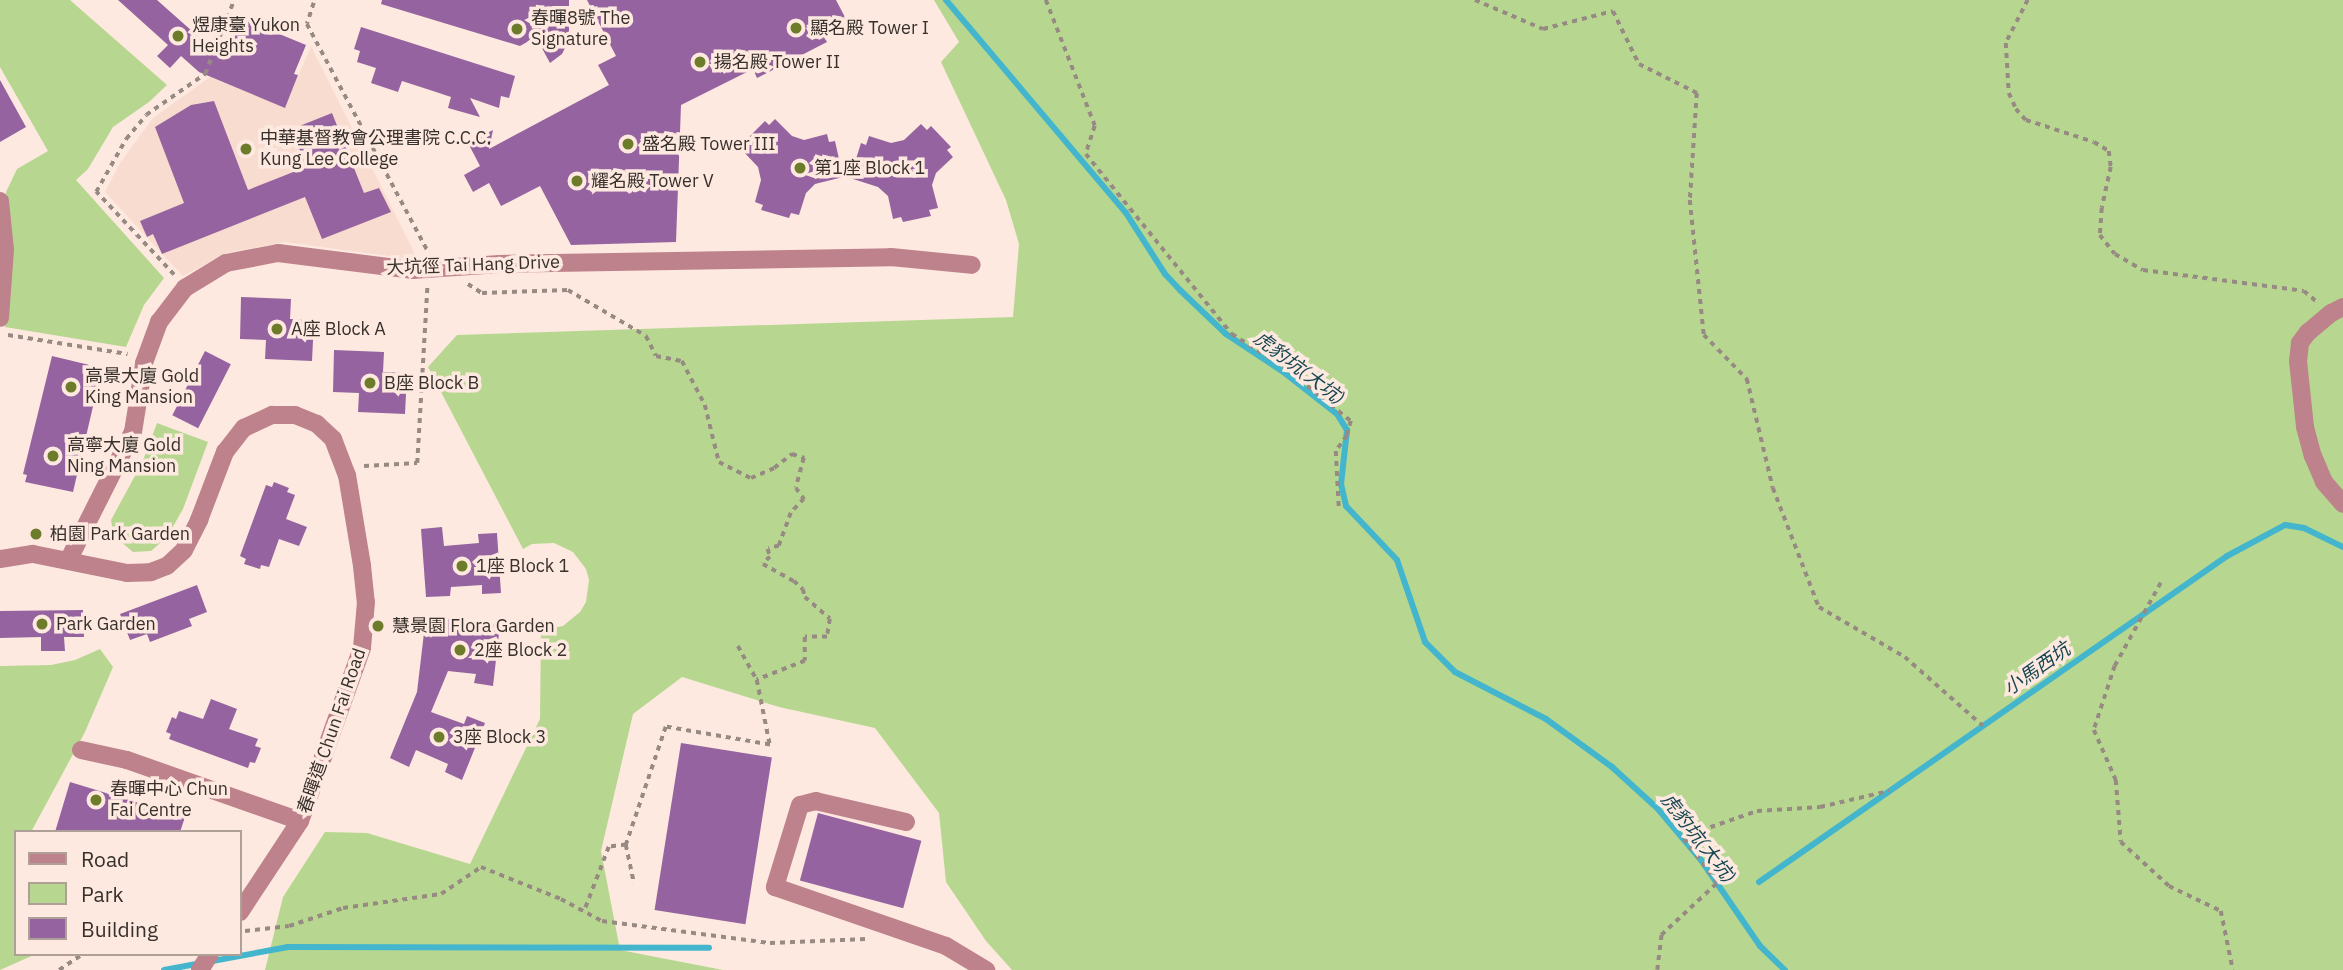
<!DOCTYPE html>
<meta charset="utf-8">
<style>
body{margin:0}
#map{position:relative;width:2343px;height:970px;overflow:hidden;background:#fde9df;font-family:"IBM Plex Sans","Noto Sans TC",sans-serif}
div>[style]{position:absolute}
[style*='--x']{left:calc(var(--x)*1px);top:calc(var(--y)*1px);width:calc(var(--w)*1px);rotate:calc(var(--a)*1deg)}
.built>*{inset:0;background:#f8dccf}
.green>*{inset:0;background:#b7d790}
.stream>*{height:6px;margin:-3px;padding:0 3px;transform-origin:3px;border-radius:3px;background:#43b5cc}
.building>*{inset:0;background:#9564a0;transform-origin:0 0}
.path>*{height:3.5px;margin-top:-1.75px;transform-origin:0;background:repeating-linear-gradient(90deg,#978a83 0 5px,transparent 0 10px)}
.minor>*{height:18px;margin:-9px;padding:0 9px;transform-origin:9px;border-radius:9px;background:#be828c}
.dots>*{width:19px;height:19px;translate:-50% -50%;box-sizing:border-box;border:4px solid #fde9df;border-radius:50%}
span{translate:-50% -50%;white-space:nowrap;text-align:center;line-height:1.15;-webkit-text-stroke:7px #fde9df;paint-order:stroke}
.poi-label{font-size:18px;color:#37302c}
.left{translate:0 -50%;text-align:left}
.street-label{font-size:18px;color:#37302c}
.water-label{font-size:19px;color:#154651;font-style:italic}
.legend{position:absolute;left:14px;top:830px;width:228px;height:126px;box-sizing:border-box;background:#fde9df;border:2px solid #ae9f97;margin:0;padding:9px 12px;list-style:none;font-size:21px;color:#37302c}
.legend li{display:flex;align-items:center;gap:14px;height:35px}
.legend b{width:35px;border:2px solid #ae9f97}
</style>
<div id="map">
<div class="built">
<div style="clip-path:polygon(311px 46px,418px 260px,284px 242px,226px 253px,183px 276px,105px 192px,120px 163px,153px 118px,210px 77px,285px 107px)"></div>
</div>
<div class="green">
<div style="clip-path:polygon(0 0,70px 0,167px 85px,149px 102px,113px 127px,88px 169px,76px 180px,164px 278px,144px 305px,126px 347px,5px 327px,9px 293px,10px 225px,6px 192px,17px 169px,48px 151px,0 67px)"></div>
<div style="clip-path:polygon(934px 0,2343px 0,2343px 970px,1012px 970px,986px 941px,946px 882px,939px 813px,875px 728px,779px 707px,682px 677px,633px 714px,601px 851px,620px 950px,723px 970px,265px 970px,283px 897px,325px 832px,367px 833px,470px 864px,540px 719px,541px 630px,563px 626px,580px 612px,586px 602px,589px 580px,586px 569px,573px 552px,554px 543px,532px 544px,523px 549px,428px 367px,457px 335px,1013px 317px,1019px 244px,1006px 200px,941px 62px,959px 42px)"></div>
<div style="clip-path:polygon(157px 423px,208px 442px,183px 509px,167px 537px,151px 551px,133px 552px,114px 536px,111px 520px,142px 463px)"></div>
<div style="clip-path:polygon(100px 649px,113px 667px,85px 732px,31px 832px,16px 832px,16px 954px,36px 954px,0 970px,0 666px,51px 665px,75px 660px)"></div>
</div>
<div class="stream">
<div style="--x:946;--y:0;--w:279;--a:49.8"></div>
<div style="--x:1126;--y:213;--w:72;--a:57.4"></div>
<div style="--x:1165;--y:274;--w:23;--a:47"></div>
<div style="--x:1181;--y:291;--w:62;--a:43.7"></div>
<div style="--x:1226;--y:334;--w:67;--a:33.5"></div>
<div style="--x:1282;--y:371;--w:70;--a:38"></div>
<div style="--x:1337;--y:414;--w:19;--a:58"></div>
<div style="--x:1347;--y:430;--w:54;--a:96.3"></div>
<div style="--x:1341;--y:484;--w:23;--a:77"></div>
<div style="--x:1346;--y:506;--w:74;--a:46.6"></div>
<div style="--x:1397;--y:560;--w:87;--a:71.1"></div>
<div style="--x:1425;--y:642;--w:42;--a:45"></div>
<div style="--x:1455;--y:672;--w:102;--a:27.3"></div>
<div style="--x:1546;--y:719;--w:82;--a:36"></div>
<div style="--x:1612;--y:767;--w:62;--a:42.4"></div>
<div style="--x:1658;--y:809;--w:67;--a:49.9"></div>
<div style="--x:1701;--y:860;--w:104;--a:55.5"></div>
<div style="--x:1760;--y:946;--w:35;--a:44"></div>
<div style="--x:1759;--y:882;--w:570;--a:-34.86"></div>
<div style="--x:2227;--y:556;--w:66;--a:-28.1"></div>
<div style="--x:2285;--y:525;--w:19;--a:9"></div>
<div style="--x:2304;--y:528;--w:43;--a:26"></div>
<div style="--x:164;--y:970;--w:126;--a:-10.5"></div>
<div style="--x:288;--y:947;--w:421;--a:0.1"></div>
</div>
<div class="building">
<div style="clip-path:polygon(118px 0,157px 0,219px 55px,223px 45px,228px 47px,241px 18px,306px 45px,294px 74px,298px 75px,285px 108px,199px 72px,181px 56px,170px 68px,157px 56px,168px 45px)"></div>
<div style="clip-path:polygon(382px 0,569px 0,569px 40px,562px 54px,550px 63px,536px 37px,520px 46px,381px 4px)"></div>
<div style="clip-path:polygon(587px 0,836px 0,847px 21px,823px 34px,827px 42px,757px 78px,753px 69px,681px 105px,676px 242px,571px 245px,540px 186px,501px 206px,489px 183px,473px 192px,464px 175px,480px 166px,468px 143px,493px 130px,489px 149px,609px 85px,598px 65px,616px 56px)"></div>
<div style="clip-path:polygon(361px 27px,515px 76px,509px 98px,501px 96px,499px 108px,470px 98px,480px 117px,448px 108px,451px 97px,433px 91px,402px 81px,398px 92px,371px 83px,376px 68px,357px 62px,360px 51px,354px 49px)"></div>
<div style="clip-path:polygon(0 80px,26px 127px,0 142px)"></div>
<div style="clip-path:polygon(214px 101px,248px 190px,306px 167px,292px 129px,332px 113px,364px 193px,379px 188px,391px 212px,322px 239px,305px 197px,162px 254px,153px 234px,147px 237px,140px 221px,184px 203px,155px 127px,191px 105px)"></div>
<div style="clip-path:polygon(775px 119px,792px 136px,804px 140px,827px 134px,829px 142px,835px 141px,843px 177px,815px 184px,806px 193px,799px 215px,791px 213px,789px 218px,761px 210px,763px 205px,755px 202px,761px 180px,758px 167px,742px 150px,748px 145px,745px 141px,765px 121px,769px 125px)"></div>
<div style="clip-path:polygon(921px 124px,927px 130px,931px 126px,951px 147px,947px 150px,953px 157px,936px 173px,932px 185px,938px 208px,929px 210px,931px 216px,903px 222px,901px 217px,893px 219px,888px 196px,878px 187px,850px 178px,861px 143px,866px 145px,869px 136px,891px 143px,904px 140px)"></div>
<div style="clip-path:polygon(241px 297px,291px 299px,290px 319px,314px 320px,312px 361px,265px 359px,266px 340px,240px 339px)"></div>
<div style="clip-path:polygon(334px 350px,384px 352px,383px 372px,407px 373px,405px 414px,358px 412px,359px 393px,333px 392px)"></div>
<div style="left:205px;top:351px;width:29px;height:72px;rotate:27deg"></div>
<div style="clip-path:polygon(52px 356px,102px 368px,73px 492px,25px 482px,27px 475px,23px 474px)"></div>
<div style="clip-path:polygon(274px 482px,289px 488px,287px 492px,295px 495px,286px 519px,307px 527px,299px 546px,279px 539px,269px 567px,261px 565px,260px 569px,244px 564px,246px 559px,240px 556px,266px 485px,272px 487px)"></div>
<div style="clip-path:polygon(442px 527px,444px 546px,479px 543px,478px 534px,497px 533px,501px 593px,482px 594px,482px 585px,451px 587px,450px 596px,426px 597px,421px 529px)"></div>
<div style="clip-path:polygon(197px 585px,207px 612px,189px 619px,192px 626px,150px 642px,147px 634px,130px 640px,120px 614px)"></div>
<div style="clip-path:polygon(83px 610px,84px 637px,64px 637px,65px 651px,41px 651px,41px 637px,0 638px,0 611px)"></div>
<div style="clip-path:polygon(426px 616px,449px 619px,450px 629px,481px 631px,481px 623px,500px 625px,493px 686px,474px 683px,476px 674px,448px 671px,431px 712px,464px 724px,467px 716px,485px 723px,462px 780px,445px 772px,448px 764px,416px 750px,409px 767px,390px 758px,417px 692px)"></div>
<div style="clip-path:polygon(211px 699px,237px 709px,229px 729px,258px 739px,255px 746px,261px 748px,255px 763px,250px 762px,248px 768px,169px 739px,171px 734px,166px 732px,172px 717px,176px 719px,179px 711px,203px 719px)"></div>
<div style="left:681px;top:743px;width:92px;height:169px;rotate:9deg"></div>
<div style="clip-path:polygon(70px 782px,185px 817px,180px 832px,55px 832px)"></div>
<div style="left:818px;top:813px;width:107px;height:70px;rotate:15deg"></div>
</div>
<div class="path">
<div style="--x:1046;--y:0;--w:135;--a:68.7"></div>
<div style="--x:1095;--y:126;--w:29;--a:108"></div>
<div style="--x:1086;--y:154;--w:232;--a:51"></div>
<div style="--x:1232;--y:334;--w:62;--a:32.4"></div>
<div style="--x:1284;--y:367;--w:86;--a:38.9"></div>
<div style="--x:1351;--y:421;--w:16;--a:105"></div>
<div style="--x:1347;--y:436;--w:19;--a:126"></div>
<div style="--x:1336;--y:451;--w:57;--a:87"></div>
<div style="--x:1475;--y:0;--w:74;--a:23.1"></div>
<div style="--x:1543;--y:29;--w:72;--a:-14.4"></div>
<div style="--x:1613;--y:11;--w:59;--a:63.9"></div>
<div style="--x:1639;--y:64;--w:65;--a:26.6"></div>
<div style="--x:1697;--y:93;--w:107;--a:93.7"></div>
<div style="--x:1690;--y:200;--w:136;--a:84.1"></div>
<div style="--x:1704;--y:335;--w:62;--a:45.7"></div>
<div style="--x:1747;--y:379;--w:112;--a:76.6"></div>
<div style="--x:1773;--y:488;--w:128;--a:68.9"></div>
<div style="--x:1819;--y:607;--w:99;--a:30.2"></div>
<div style="--x:1905;--y:657;--w:104;--a:41.5"></div>
<div style="--x:2028;--y:0;--w:48;--a:117.1"></div>
<div style="--x:2006;--y:43;--w:50;--a:86.6"></div>
<div style="--x:2009;--y:93;--w:17;--a:66"></div>
<div style="--x:2016;--y:109;--w:15;--a:48"></div>
<div style="--x:2026;--y:120;--w:71;--a:17.9"></div>
<div style="--x:2094;--y:142;--w:17;--a:31"></div>
<div style="--x:2109;--y:151;--w:16;--a:83"></div>
<div style="--x:2111;--y:167;--w:42;--a:102.4"></div>
<div style="--x:2102;--y:208;--w:27;--a:94"></div>
<div style="--x:2100;--y:235;--w:24;--a:52"></div>
<div style="--x:2115;--y:254;--w:32;--a:30"></div>
<div style="--x:2143;--y:270;--w:162;--a:7.4"></div>
<div style="--x:2304;--y:291;--w:17;--a:40"></div>
<div style="--x:314;--y:3;--w:22;--a:108"></div>
<div style="--x:307;--y:24;--w:256;--a:62"></div>
<div style="--x:174;--y:275;--w:114;--a:-133.2"></div>
<div style="--x:96;--y:192;--w:61;--a:-60.5"></div>
<div style="--x:126;--y:139;--w:31;--a:-50"></div>
<div style="--x:146;--y:115;--w:72;--a:-34.8"></div>
<div style="--x:205;--y:74;--w:79;--a:-68.6"></div>
<div style="--x:468;--y:284;--w:17;--a:33"></div>
<div style="--x:482;--y:293;--w:86;--a:-2"></div>
<div style="--x:568;--y:290;--w:91;--a:30.5"></div>
<div style="--x:646;--y:336;--w:22;--a:63"></div>
<div style="--x:656;--y:356;--w:26;--a:11"></div>
<div style="--x:682;--y:361;--w:50;--a:62.4"></div>
<div style="--x:705;--y:405;--w:59;--a:76.2"></div>
<div style="--x:719;--y:462;--w:36;--a:27"></div>
<div style="--x:751;--y:478;--w:25;--a:-23"></div>
<div style="--x:774;--y:468;--w:23;--a:-38"></div>
<div style="--x:792;--y:454;--w:13;--a:18"></div>
<div style="--x:804;--y:458;--w:31;--a:105"></div>
<div style="--x:796;--y:488;--w:14;--a:54"></div>
<div style="--x:804;--y:499;--w:19;--a:133"></div>
<div style="--x:791;--y:513;--w:35;--a:110"></div>
<div style="--x:779;--y:546;--w:11;--a:165"></div>
<div style="--x:768;--y:549;--w:8;--a:76"></div>
<div style="--x:770;--y:557;--w:10;--a:135"></div>
<div style="--x:763;--y:564;--w:35;--a:29"></div>
<div style="--x:794;--y:581;--w:12;--a:42"></div>
<div style="--x:803;--y:589;--w:8;--a:76"></div>
<div style="--x:805;--y:597;--w:33;--a:41"></div>
<div style="--x:830;--y:619;--w:18;--a:99"></div>
<div style="--x:827;--y:637;--w:22;--a:180"></div>
<div style="--x:805;--y:637;--w:24;--a:90"></div>
<div style="--x:805;--y:661;--w:52;--a:158.4"></div>
<div style="--x:757;--y:680;--w:66;--a:78.7"></div>
<div style="--x:770;--y:745;--w:106;--a:-170.2"></div>
<div style="--x:666;--y:727;--w:125;--a:108.7"></div>
<div style="--x:626;--y:845;--w:17;--a:173"></div>
<div style="--x:609;--y:847;--w:70;--a:111"></div>
<div style="--x:8;--y:335;--w:121;--a:9"></div>
<div style="--x:364;--y:466;--w:53;--a:-3.2"></div>
<div style="--x:417;--y:463;--w:176;--a:-86.7"></div>
<div style="--x:2161;--y:583;--w:95;--a:119"></div>
<div style="--x:2115;--y:666;--w:67;--a:108.2"></div>
<div style="--x:2094;--y:730;--w:55;--a:66.3"></div>
<div style="--x:2116;--y:780;--w:62;--a:85.4"></div>
<div style="--x:2121;--y:842;--w:65;--a:42.5"></div>
<div style="--x:2169;--y:886;--w:58;--a:25.7"></div>
<div style="--x:2221;--y:911;--w:60;--a:78.5"></div>
<div style="--x:738;--y:646;--w:39;--a:61"></div>
<div style="--x:626;--y:845;--w:40;--a:78"></div>
<div style="--x:245;--y:931;--w:44;--a:-6.5"></div>
<div style="--x:289;--y:926;--w:57;--a:-18.4"></div>
<div style="--x:343;--y:908;--w:99;--a:-8.1"></div>
<div style="--x:441;--y:894;--w:48;--a:-34"></div>
<div style="--x:481;--y:867;--w:86;--a:21.8"></div>
<div style="--x:561;--y:899;--w:47;--a:28.2"></div>
<div style="--x:602;--y:921;--w:169;--a:7.5"></div>
<div style="--x:770;--y:943;--w:96;--a:-2.4"></div>
<div style="--x:59;--y:970;--w:29;--a:-34"></div>
<div style="--x:1657;--y:970;--w:35;--a:-83"></div>
<div style="--x:1661;--y:935;--w:76;--a:-42.9"></div>
<div style="--x:1717;--y:883;--w:58;--a:-127.3"></div>
<div style="--x:1682;--y:837;--w:79;--a:-19.1"></div>
<div style="--x:1757;--y:811;--w:63;--a:-3.6"></div>
<div style="--x:1820;--y:807;--w:71;--a:-13.1"></div>
</div>
<div class="minor">
<div style="--x:0;--y:201;--w:49;--a:84.2"></div>
<div style="--x:5;--y:250;--w:68;--a:94.2"></div>
<div style="--x:2343;--y:307;--w:13;--a:153"></div>
<div style="--x:2331;--y:313;--w:30;--a:140"></div>
<div style="--x:2308;--y:332;--w:14;--a:126"></div>
<div style="--x:2300;--y:343;--w:18;--a:96"></div>
<div style="--x:2298;--y:361;--w:66;--a:83.9"></div>
<div style="--x:2305;--y:427;--w:30;--a:75"></div>
<div style="--x:2313;--y:456;--w:28;--a:67"></div>
<div style="--x:2324;--y:482;--w:29;--a:49"></div>
<div style="--x:0;--y:559;--w:33;--a:-9"></div>
<div style="--x:33;--y:554;--w:96;--a:11.4"></div>
<div style="--x:127;--y:573;--w:24;--a:-2"></div>
<div style="--x:151;--y:572;--w:17;--a:-21"></div>
<div style="--x:167;--y:566;--w:23;--a:-43"></div>
<div style="--x:184;--y:550;--w:34;--a:-63"></div>
<div style="--x:199;--y:520;--w:73;--a:-69.1"></div>
<div style="--x:225;--y:452;--w:31;--a:-52"></div>
<div style="--x:244;--y:428;--w:31;--a:-25"></div>
<div style="--x:272;--y:415;--w:23;--a:0"></div>
<div style="--x:295;--y:415;--w:24;--a:22"></div>
<div style="--x:317;--y:424;--w:22;--a:43"></div>
<div style="--x:333;--y:439;--w:39;--a:69"></div>
<div style="--x:347;--y:475;--w:92;--a:80.6"></div>
<div style="--x:362;--y:566;--w:36;--a:84"></div>
<div style="--x:366;--y:602;--w:46;--a:95"></div>
<div style="--x:362;--y:648;--w:184;--a:109.7"></div>
<div style="--x:300;--y:821;--w:109;--a:123.4"></div>
<div style="--x:69;--y:559;--w:142;--a:-63.3"></div>
<div style="--x:133;--y:432;--w:70;--a:-80.9"></div>
<div style="--x:144;--y:363;--w:44;--a:-69.9"></div>
<div style="--x:159;--y:322;--w:43;--a:-52.6"></div>
<div style="--x:185;--y:288;--w:48;--a:-31.4"></div>
<div style="--x:226;--y:263;--w:53;--a:-10.9"></div>
<div style="--x:278;--y:253;--w:135;--a:7.2"></div>
<div style="--x:412;--y:270;--w:88;--a:-3.9"></div>
<div style="--x:500;--y:264;--w:391;--a:-1"></div>
<div style="--x:891;--y:257;--w:81;--a:5.6"></div>
<div style="--x:81;--y:750;--w:47;--a:12.3"></div>
<div style="--x:127;--y:760;--w:183;--a:19.4"></div>
<div style="--x:906;--y:822;--w:92;--a:-166.9"></div>
<div style="--x:816;--y:801;--w:16;--a:166"></div>
<div style="--x:800;--y:805;--w:86;--a:107"></div>
<div style="--x:775;--y:887;--w:181;--a:19"></div>
<div style="--x:946;--y:946;--w:47;--a:31"></div>
<div style="--x:200;--y:970;--w:19;--a:-58"></div>
</div>
<div class="dots">
<div style="left:796px;top:28px;background:#6d7c2a"></div>
<div style="left:517px;top:29px;background:#6d7c2a"></div>
<div style="left:178px;top:36px;background:#6d7c2a"></div>
<div style="left:700px;top:62px;background:#6d7c2a"></div>
<div style="left:628px;top:144px;background:#6d7c2a"></div>
<div style="left:246px;top:149px;background:#6d7c2a"></div>
<div style="left:800px;top:168px;background:#6d7c2a"></div>
<div style="left:577px;top:181px;background:#6d7c2a"></div>
<div style="left:277px;top:329px;background:#6d7c2a"></div>
<div style="left:370px;top:383px;background:#6d7c2a"></div>
<div style="left:71px;top:387px;background:#6d7c2a"></div>
<div style="left:53px;top:456px;background:#6d7c2a"></div>
<div style="left:36px;top:534px;background:#6d7c2a"></div>
<div style="left:462px;top:566px;background:#6d7c2a"></div>
<div style="left:42px;top:624px;background:#6d7c2a"></div>
<div style="left:378px;top:626px;background:#6d7c2a"></div>
<div style="left:460px;top:650px;background:#6d7c2a"></div>
<div style="left:439px;top:737px;background:#6d7c2a"></div>
<div style="left:96px;top:800px;background:#6d7c2a"></div>
</div>
<div class="poi-label">
<span class="left" style="left:531px;top:29px">春暉8號 The<br>Signature</span>
<span class="left" style="left:192px;top:36px">煜康臺 Yukon<br>Heights</span>
<span class="left" style="left:810px;top:28px">顯名殿 Tower I</span>
<span class="left" style="left:714px;top:62px">揚名殿 Tower II</span>
<span class="left" style="left:260px;top:149px">中華基督教會公理書院 C.C.C.<br>Kung Lee College</span>
<span class="left" style="left:642px;top:144px">盛名殿 Tower III</span>
<span class="left" style="left:814px;top:168px">第1座 Block 1</span>
<span class="left" style="left:591px;top:181px">耀名殿 Tower V</span>
<span class="left" style="left:291px;top:329px">A座 Block A</span>
<span class="left" style="left:85px;top:387px">高景大廈 Gold<br>King Mansion</span>
<span class="left" style="left:384px;top:383px">B座 Block B</span>
<span class="left" style="left:67px;top:456px">高寧大廈 Gold<br>Ning Mansion</span>
<span class="left" style="left:50px;top:534px">柏園 Park Garden</span>
<span class="left" style="left:476px;top:566px">1座 Block 1</span>
<span class="left" style="left:56px;top:624px">Park Garden</span>
<span class="left" style="left:392px;top:626px">慧景園 Flora Garden</span>
<span class="left" style="left:474px;top:650px">2座 Block 2</span>
<span class="left" style="left:453px;top:737px">3座 Block 3</span>
<span class="left" style="left:110px;top:800px">春暉中心 Chun<br>Fai Centre</span>
</div>
<div class="street-label">
<span style="left:473px;top:265px;rotate:-2deg">大坑徑 Tai Hang Drive</span>
<span style="left:332px;top:731px;rotate:-71deg">春暉道 Chun Fai Road</span>
</div>
<div class="water-label">
<span style="left:1299px;top:368px;rotate:37deg">虎豹坑(大坑)</span>
<span style="left:2037px;top:669px;rotate:-35deg">小馬西坑</span>
<span style="left:1698px;top:838px;rotate:52deg">虎豹坑(大坑)</span>
</div>
<ul class="legend">
<li><b style="height:9px;background:#be828c"></b>Road</li>
<li><b style="height:19px;background:#b7d790"></b>Park</li>
<li><b style="height:19px;background:#9564a0"></b>Building</li>
</ul>
</div>
